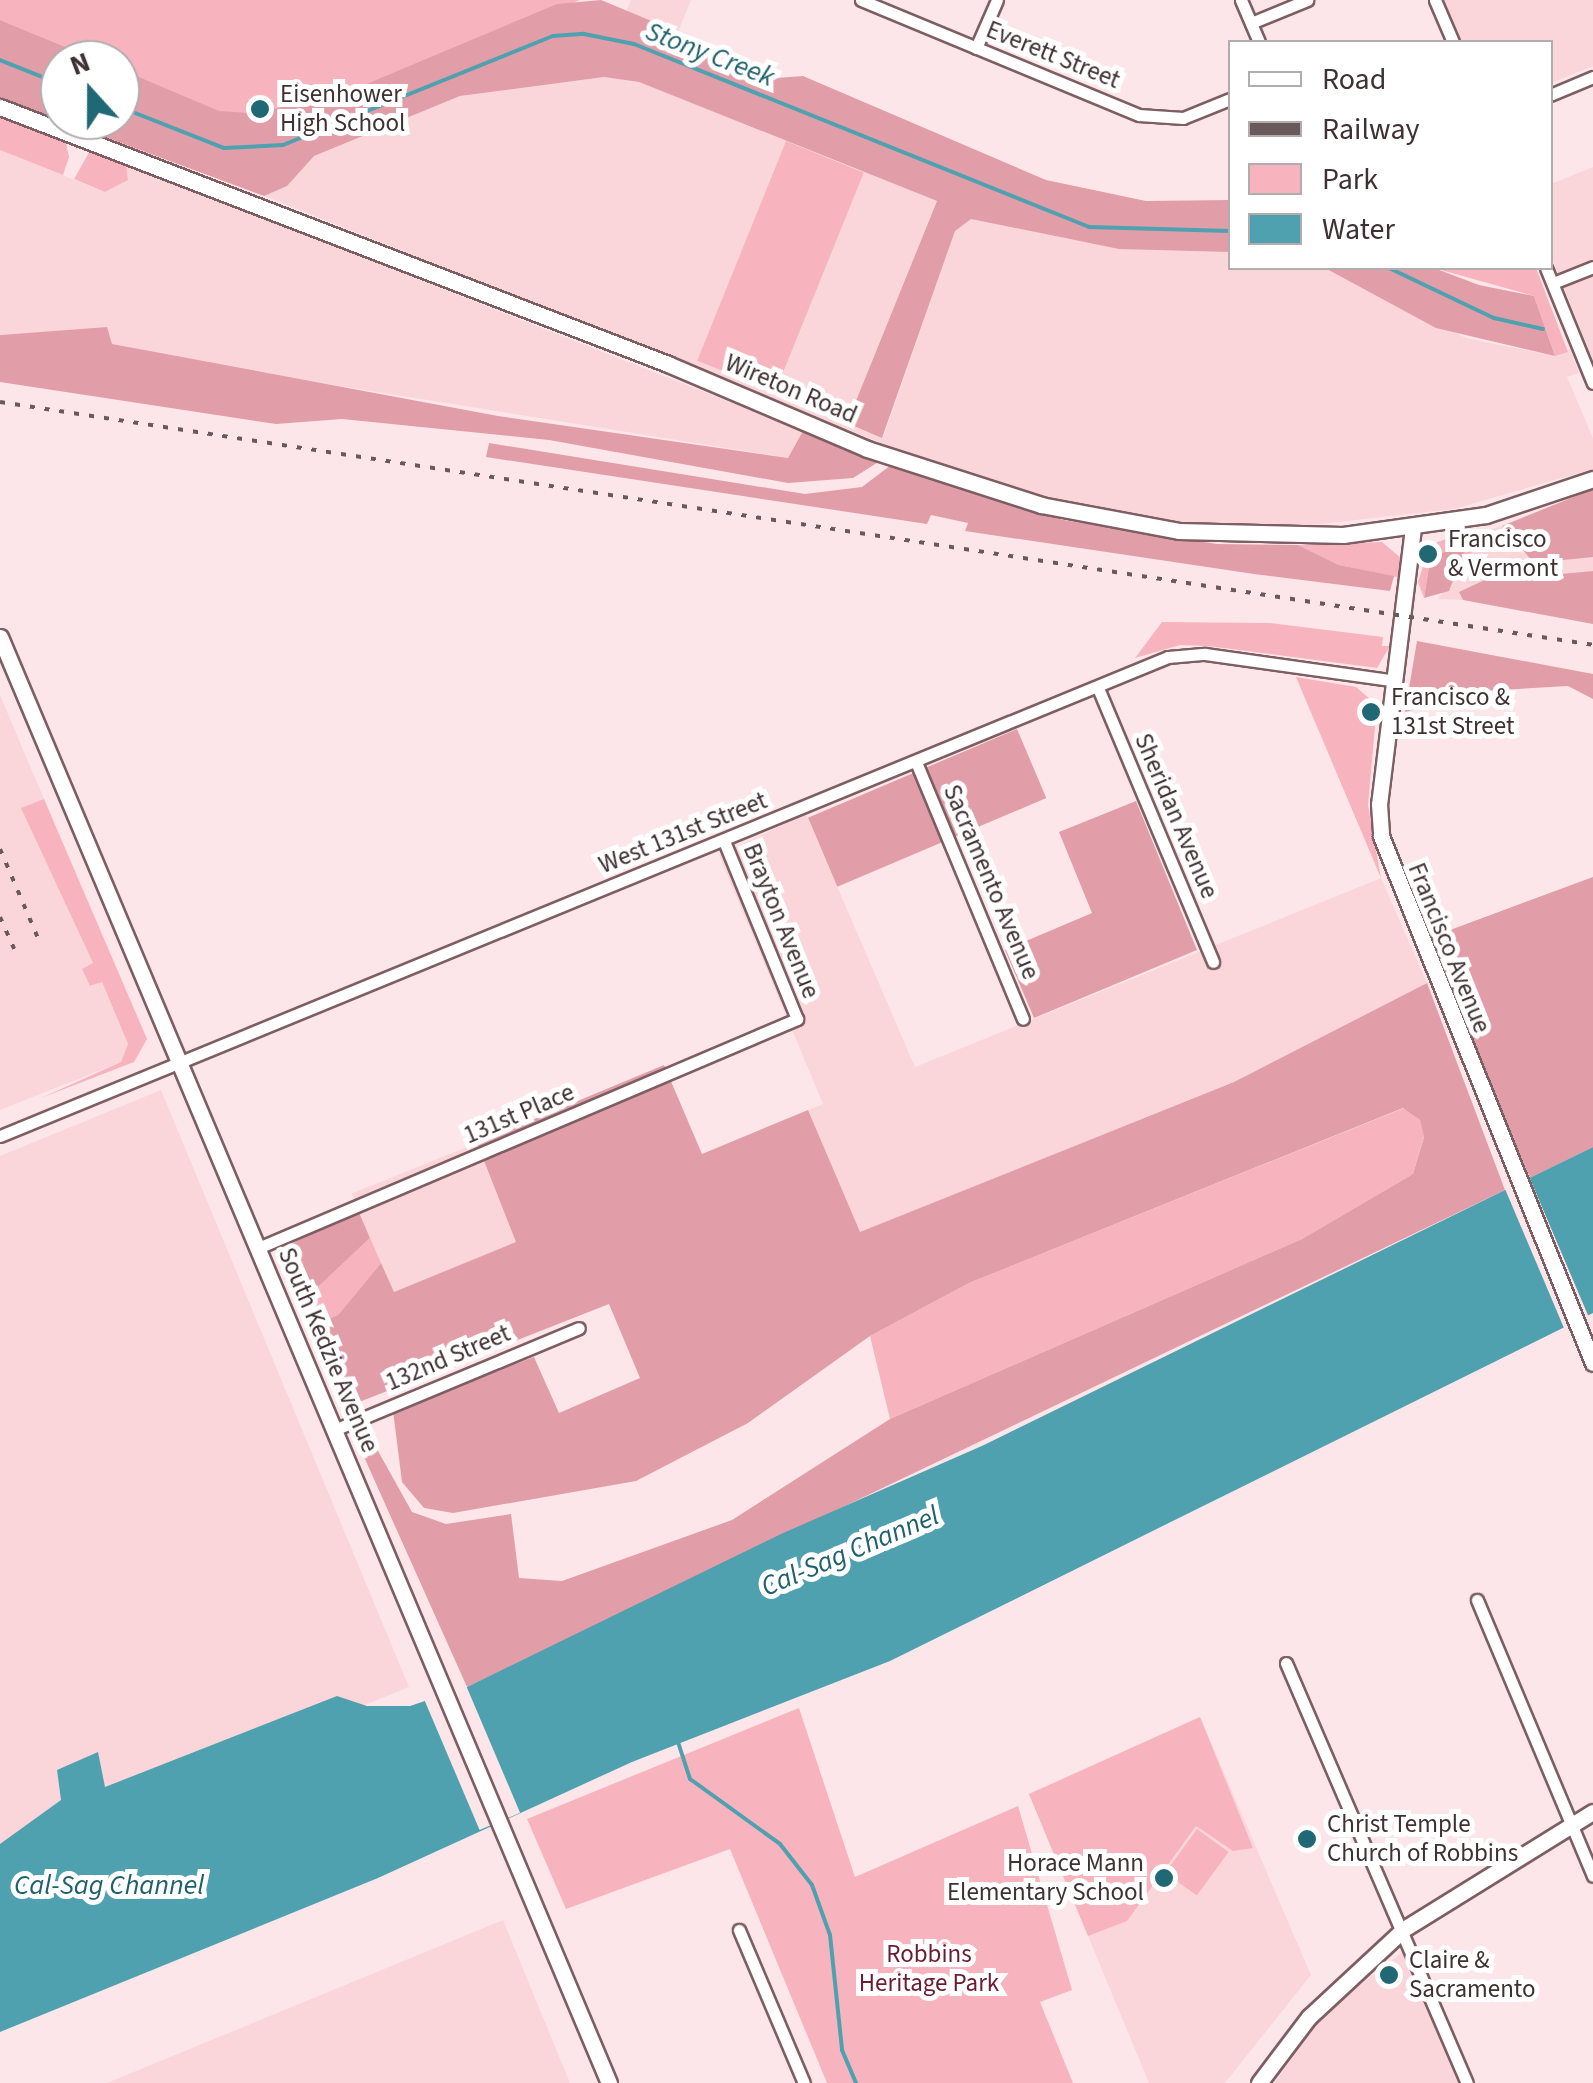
<!DOCTYPE html>
<style>
body{margin:0}
#map{position:relative;width:1593px;height:2083px;overflow:hidden;background:#fde6e9;font-family:"Source Sans 3",sans-serif}
div>[style]{position:absolute}
[style*='--x']{left:calc(var(--x)*1px);top:calc(var(--y)*1px);width:calc(var(--w)*1px);rotate:calc(var(--a)*1deg)}
.built>*{inset:0;background:#fad6db;transform-origin:0 0}
.green>*{inset:0;background:#f7b4be;transform-origin:0 0}
.forest>*{inset:0;background:#e19ea9;transform-origin:0 0}
.water>*{inset:0;background:#50a1b0}
.pier>*{inset:0;background:#fde6e9;transform-origin:0 0}
.stream>*{height:4px;margin:-2px;padding:0 2px;transform-origin:2px;border-radius:2px;background:#50a1b0}
.roads{filter:drop-shadow(2px 0 #7d5e62) drop-shadow(-2px 0 #7d5e62) drop-shadow(0 2px #7d5e62) drop-shadow(0 -2px #7d5e62)}
.street>*{height:11px;margin:-5.5px;padding:0 5.5px;transform-origin:5.5px;border-radius:5.5px;background:#fff}
.secondary>*{height:15px;margin:-7.5px;padding:0 7.5px;transform-origin:7.5px;border-radius:7.5px;background:#fff}
.rail>*{height:4px;margin-top:-2px;transform-origin:0;background:repeating-linear-gradient(90deg,#69595b 0 5px,transparent 0 15px)}
.dots>*{width:28px;height:28px;translate:-50% -50%;box-sizing:border-box;border:5px solid #fff;border-radius:50%}
span{translate:-50% -50%;white-space:nowrap;text-align:center;line-height:1.15;-webkit-text-stroke:10px #fff;paint-order:stroke}
.street-label{font-size:25px;color:#3f3133}
.poi-label{font-size:25px;color:#3f3133}
.left{translate:0 -50%;text-align:left}
.right{translate:-100% -50%;text-align:right}
.park-label{font-size:25px;color:#6b1c32}
.water-label{font-size:28px;color:#1e616c;font-style:italic}
.legend{position:absolute;left:1228px;top:40px;width:325px;height:230px;box-sizing:border-box;background:#fff;border:2px solid #b2adad;margin:0;padding:12px 18px;list-style:none;font-size:30px;color:#3f3133}
.legend li{display:flex;align-items:center;gap:20px;height:50px}
.legend b{width:50px;border:2px solid #b2adad}
.north{position:absolute;left:40px;top:40px;width:100px;height:100px;box-sizing:border-box;background:#fff;border:2px solid #b2adad;border-radius:50%;rotate:339deg;font-size:28px;font-weight:700;line-height:40px;text-align:center;color:#3f3133}
.north::after{content:'';display:block;margin:auto;width:35px;height:45px;background:#1f6874;clip-path:polygon(50% 0,100% 100%,50% 72%,0 100%)}
</style>
<div id="map">
<div class="built">
<div style="clip-path:polygon(evenodd,0 0,580px 0,558px 5px,318px 153px,460px 96px,604px 77px,639px 82px,786px 141px,699px 361px,774px 395px,864px 172px,937px 201px,847px 423px,883px 438px,955px 230px,971px 219px,988px 219px,1068px 239px,1230px 252px,1230px 268px,1325px 268px,1466px 338px,1555px 356px,1570px 349px,1579px 373px,1567px 377px,1593px 438px,1593px 469px,1454px 509px,1285px 528px,1202px 525px,1040px 499px,966px 477px,265px 196px,0 98px,0 0,60px 60px,120px 60px,120px 120px,60px 120px,60px 60px)"></div>
<div style="clip-path:polygon(631px 0,691px 0,678px 32px,626px 11px)"></div>
<div style="clip-path:polygon(1444px 0,1593px 0,1593px 66px,1551px 83px,1550px 42px,1462px 42px)"></div>
<div style="clip-path:polygon(0 150px,105px 192px,128px 180px,126px 164px,803px 431px,789px 458px,221px 367px,111px 344px,107px 327px,0 335px)"></div>
<div style="clip-path:polygon(1593px 167px,1593px 360px,1551px 256px,1551px 184px)"></div>
<div style="clip-path:polygon(1502px 526px,1521px 553px,1593px 557px,1593px 571px,1538px 576px,1506px 570px,1459px 593px,1463px 600px,1438px 599px,1482px 537px,1475px 534px)"></div>
<div style="clip-path:polygon(0 695px,44px 799px,22px 808px,93px 963px,83px 969px,91px 986px,102px 982px,128px 1044px,121px 1062px,0 1110px)"></div>
<div style="clip-path:polygon(806px 814px,915px 1067px,1381px 878px,1427px 983px,1234px 1082px,859px 1233px,808px 1110px,823px 1104px,719px 855px)"></div>
<div style="clip-path:polygon(161px 1090px,409px 1687px,0 1853px,0 1156px)"></div>
<div style="left:477px;top:1143px;width:107px;height:135px;rotate:68deg"></div>
<div style="clip-path:polygon(1200px 1717px,1311px 1975px,1225px 2083px,1149px 2083px,1029px 1794px)"></div>
<div style="clip-path:polygon(503px 1920px,570px 2083px,107px 2083px)"></div>
<div style="clip-path:polygon(1405px 1950px,1458px 2083px,1274px 2083px,1325px 2013px)"></div>
</div>
<div class="green">
<div style="clip-path:polygon(0 0,580px 0,338px 96px,250px 113px,219px 112px,120px 69px,120px 60px,97px 60px,0 20px)"></div>
<div style="clip-path:polygon(0 113px,64px 134px,69px 157px,63px 175px,0 150px)"></div>
<div style="left:786px;top:141px;width:84px;height:237px;rotate:22deg"></div>
<div style="clip-path:polygon(91px 149px,126px 164px,128px 180px,105px 192px,74px 179px)"></div>
<div style="clip-path:polygon(1434px 268px,1536px 268px,1568px 352px,1555px 356px,1534px 296px)"></div>
<div style="clip-path:polygon(1467px 531px,1482px 537px,1485px 545px,1459px 560px,1449px 589px,1455px 561px,1463px 555px,1430px 559px,1424px 598px,1418px 582px,1430px 545px)"></div>
<div style="clip-path:polygon(1382px 542px,1402px 559px,1401px 578px,1339px 565px,1298px 545px)"></div>
<div style="clip-path:polygon(1162px 622px,1269px 623px,1383px 637px,1382px 646px,1390px 646px,1377px 668px,1208px 646px,1180px 645px,1135px 658px)"></div>
<div style="clip-path:polygon(1296px 677px,1356px 687px,1377px 705px,1368px 805px,1381px 878px)"></div>
<div style="clip-path:polygon(44px 799px,147px 1039px,134px 1062px,41px 1098px,121px 1062px,128px 1044px,102px 982px,90px 986px,82px 969px,93px 963px,21px 808px)"></div>
<div style="clip-path:polygon(1404px 1108px,1420px 1120px,1424px 1136px,1413px 1174px,1302px 1239px,890px 1419px,870px 1336px,969px 1283px)"></div>
<div style="clip-path:polygon(370px 1238px,381px 1263px,338px 1315px,307px 1328px,299px 1305px)"></div>
<div style="clip-path:polygon(799px 1708px,855px 1877px,1018px 1806px,1072px 1990px,1040px 2002px,1073px 2083px,827px 2083px,730px 1849px,566px 1909px,527px 1819px)"></div>
<div style="clip-path:polygon(1200px 1717px,1253px 1848px,1233px 1851px,1196px 1826px,1127px 1921px,1088px 1936px,1029px 1794px)"></div>
<div style="left:1197px;top:1829px;width:39px;height:54px;rotate:36deg"></div>
</div>
<div class="forest">
<div style="clip-path:polygon(601px 0,678px 32px,675px 42px,764px 79px,803px 76px,1046px 180px,1146px 201px,1230px 200px,1230px 252px,1119px 249px,971px 219px,955px 231px,882px 438px,847px 423px,937px 201px,639px 82px,604px 77px,460px 96px,314px 156px,287px 186px,264px 196px,0 98px,0 20px,97px 60px,60px 60px,60px 120px,120px 120px,120px 69px,219px 111px,251px 113px,338px 96px,557px 4px)"></div>
<div style="clip-path:polygon(1325px 268px,1434px 268px,1479px 285px,1534px 296px,1555px 356px,1436px 328px)"></div>
<div style="clip-path:polygon(107px 327px,112px 344px,498px 416px,788px 458px,803px 431px,880px 461px,853px 478px,788px 483px,549px 440px,342px 419px,276px 424px,0 382px,0 335px)"></div>
<div style="clip-path:polygon(489px 443px,805px 494px,862px 487px,891px 465px,1063px 520px,1217px 544px,1298px 545px,1339px 565px,1394px 576px,1390px 591px,1254px 574px,965px 531px,968px 523px,931px 515px,927px 524px,486px 457px)"></div>
<div style="clip-path:polygon(1593px 489px,1593px 557px,1534px 563px,1502px 526px)"></div>
<div style="clip-path:polygon(1461px 543px,1465px 549px,1449px 591px,1424px 598px,1430px 560px)"></div>
<div style="clip-path:polygon(1506px 570px,1538px 576px,1593px 571px,1593px 624px,1463px 600px,1459px 592px)"></div>
<div style="clip-path:polygon(1417px 641px,1593px 674px,1593px 699px,1568px 686px,1482px 691px,1405px 712px)"></div>
<div style="left:1017px;top:729px;width:75px;height:227px;rotate:67deg"></div>
<div style="clip-path:polygon(1136px 801px,1197px 950px,1034px 1018px,1005px 950px,1092px 913px,1059px 832px)"></div>
<div style="clip-path:polygon(1593px 877px,1593px 1147px,1530px 1178px,1426px 939px)"></div>
<div style="clip-path:polygon(1427px 983px,1505px 1190px,467px 1687px,352px 1430px,363px 1424px,412px 1512px,446px 1524px,511px 1514px,519px 1578px,562px 1581px,732px 1520px,890px 1419px,1302px 1239px,1413px 1174px,1424px 1137px,1420px 1120px,1403px 1108px,969px 1283px,870px 1336px,748px 1423px,636px 1481px,453px 1513px,424px 1508px,402px 1482px,393px 1411px,534px 1357px,559px 1413px,640px 1378px,609px 1304px,344px 1408px,307px 1328px,338px 1315px,381px 1263px,394px 1292px,516px 1242px,477px 1143px,664px 1065px,702px 1154px,808px 1110px,860px 1232px,1234px 1082px)"></div>
<div style="clip-path:polygon(358px 1210px,370px 1238px,299px 1305px,285px 1263px,289px 1245px)"></div>
</div>
<div class="water">
<div style="clip-path:polygon(1593px 1147px,1593px 1313px,890px 1661px,632px 1762px,378px 1878px,0 2032px,0 1844px,61px 1800px,57px 1770px,98px 1752px,105px 1787px,337px 1696px,367px 1706px,410px 1706px,467px 1687px,781px 1534px,984px 1445px)"></div>
</div>
<div class="pier">
<div style="left:1528px;top:1174px;width:159px;height:27px;rotate:67deg"></div>
<div style="left:465px;top:1683px;width:141px;height:44px;rotate:67deg"></div>
</div>
<div class="stream">
<div style="--x:0;--y:60;--w:65;--a:21.8"></div>
<div style="--x:120;--y:107;--w:112;--a:21.5"></div>
<div style="--x:224;--y:148;--w:59;--a:-2.9"></div>
<div style="--x:283;--y:145;--w:291;--a:-22"></div>
<div style="--x:553;--y:36;--w:31;--a:-4"></div>
<div style="--x:584;--y:34;--w:51;--a:11.3"></div>
<div style="--x:634;--y:44;--w:490;--a:21.9"></div>
<div style="--x:1089;--y:227;--w:141;--a:1.6"></div>
<div style="--x:1389;--y:268;--w:116;--a:25.5"></div>
<div style="--x:1494;--y:318;--w:50;--a:12.7"></div>
<div style="--x:678;--y:1742;--w:39;--a:72"></div>
<div style="--x:690;--y:1779;--w:111;--a:35.8"></div>
<div style="--x:780;--y:1844;--w:52;--a:52"></div>
<div style="--x:812;--y:1885;--w:53;--a:70.2"></div>
<div style="--x:830;--y:1935;--w:116;--a:84"></div>
<div style="--x:842;--y:2050;--w:36;--a:67"></div>
</div>
<div class="roads">
<div class="street">
<div style="--x:861;--y:0;--w:301;--a:22.5"></div>
<div style="--x:1139;--y:115;--w:44;--a:3.9"></div>
<div style="--x:1183;--y:118;--w:51;--a:-22"></div>
<div style="--x:1241;--y:0;--w:46;--a:66.8"></div>
<div style="--x:1435;--y:0;--w:46;--a:66.8"></div>
<div style="--x:1251;--y:23;--w:61;--a:-22.3"></div>
<div style="--x:976;--y:48;--w:52;--a:-66.4"></div>
<div style="--x:1550;--y:95;--w:47;--a:-22.7"></div>
<div style="--x:1546;--y:268;--w:124;--a:67.8"></div>
<div style="--x:1553;--y:283;--w:43;--a:-21.8"></div>
<div style="--x:1098;--y:688;--w:297;--a:67.2"></div>
<div style="--x:916;--y:762;--w:278;--a:67.4"></div>
<div style="--x:0;--y:1136;--w:1262;--a:-22.3"></div>
<div style="--x:1168;--y:657;--w:37;--a:-5"></div>
<div style="--x:1205;--y:654;--w:193;--a:8"></div>
<div style="--x:258;--y:1248;--w:586;--a:-23.02"></div>
<div style="--x:797;--y:1019;--w:192;--a:-112.3"></div>
<div style="--x:334;--y:1430;--w:265;--a:-22.6"></div>
<div style="--x:1477;--y:1600;--w:299;--a:67.2"></div>
<div style="--x:1286;--y:1663;--w:457;--a:66.7"></div>
<div style="--x:739;--y:1930;--w:166;--a:67"></div>
</div>
<div class="secondary">
<div style="--x:0;--y:107;--w:716;--a:21.04"></div>
<div style="--x:668;--y:364;--w:216;--a:23.1"></div>
<div style="--x:867;--y:449;--w:183;--a:17.8"></div>
<div style="--x:1041;--y:505;--w:140;--a:10.7"></div>
<div style="--x:1179;--y:531;--w:164;--a:1.4"></div>
<div style="--x:1343;--y:535;--w:144;--a:-8"></div>
<div style="--x:1486;--y:515;--w:113;--a:-18.6"></div>
<div style="--x:1413;--y:528;--w:278;--a:97"></div>
<div style="--x:1379;--y:804;--w:32;--a:86"></div>
<div style="--x:1381;--y:836;--w:568;--a:68.09"></div>
<div style="--x:0;--y:637;--w:1569;--a:67.16"></div>
<div style="--x:1259;--y:2083;--w:83;--a:-52.9"></div>
<div style="--x:1309;--y:2017;--w:129;--a:-42.8"></div>
<div style="--x:1404;--y:1929;--w:222;--a:-31.8"></div>
</div>
</div>
<div class="rail">
<div style="--x:0;--y:402;--w:1611;--a:8.67"></div>
<div style="--x:0;--y:849;--w:97;--a:66.9"></div>
<div style="--x:0;--y:917;--w:35;--a:66"></div>
</div>
<div class="dots">
<div style="left:260px;top:109px;background:#1f6874"></div>
<div style="left:1428px;top:554px;background:#1f6874"></div>
<div style="left:1371px;top:712px;background:#1f6874"></div>
<div style="left:1307px;top:1839px;background:#1f6874"></div>
<div style="left:1164px;top:1878px;background:#1f6874"></div>
<div style="left:1389px;top:1975px;background:#1f6874"></div>
</div>
<div class="street-label">
<span style="left:1053px;top:55px;rotate:22deg">Everett Street</span>
<span style="left:791px;top:389px;rotate:23deg">Wireton Road</span>
<span style="left:1176px;top:816px;rotate:67deg">Sheridan Avenue</span>
<span style="left:683px;top:833px;rotate:-22deg">West 131st Street</span>
<span style="left:991px;top:882px;rotate:67deg">Sacramento Avenue</span>
<span style="left:781px;top:921px;rotate:68deg">Brayton Avenue</span>
<span style="left:1449px;top:948px;rotate:68deg">Francisco Avenue</span>
<span style="left:519px;top:1114px;rotate:-23deg">131st Place</span>
<span style="left:328px;top:1350px;rotate:67deg">South Kedzie Avenue</span>
<span style="left:448px;top:1358px;rotate:-23deg">132nd Street</span>
</div>
<div class="poi-label">
<span class="left" style="left:280px;top:109px">Eisenhower<br>High School</span>
<span class="left" style="left:1448px;top:554px">Francisco<br>&amp; Vermont</span>
<span class="left" style="left:1391px;top:712px">Francisco &amp;<br>131st Street</span>
<span class="left" style="left:1327px;top:1839px">Christ Temple<br>Church of Robbins</span>
<span class="right" style="left:1144px;top:1878px">Horace Mann<br>Elementary School</span>
<span class="left" style="left:1409px;top:1975px">Claire &amp;<br>Sacramento</span>
</div>
<div class="park-label">
<span style="left:929px;top:1969px">Robbins<br>Heritage Park</span>
</div>
<div class="water-label">
<span style="left:710px;top:54px;rotate:21deg">Stony Creek</span>
<span style="left:850px;top:1551px;rotate:-23deg">Cal-Sag Channel</span>
<span style="left:109px;top:1885px">Cal-Sag Channel</span>
</div>
<ul class="legend">
<li><b style="height:12px;background:#fff"></b>Road</li>
<li><b style="height:12px;background:#69595b"></b>Railway</li>
<li><b style="height:28px;background:#f7b4be"></b>Park</li>
<li><b style="height:28px;background:#50a1b0"></b>Water</li>
</ul>
<div class="north">N</div>
</div>
